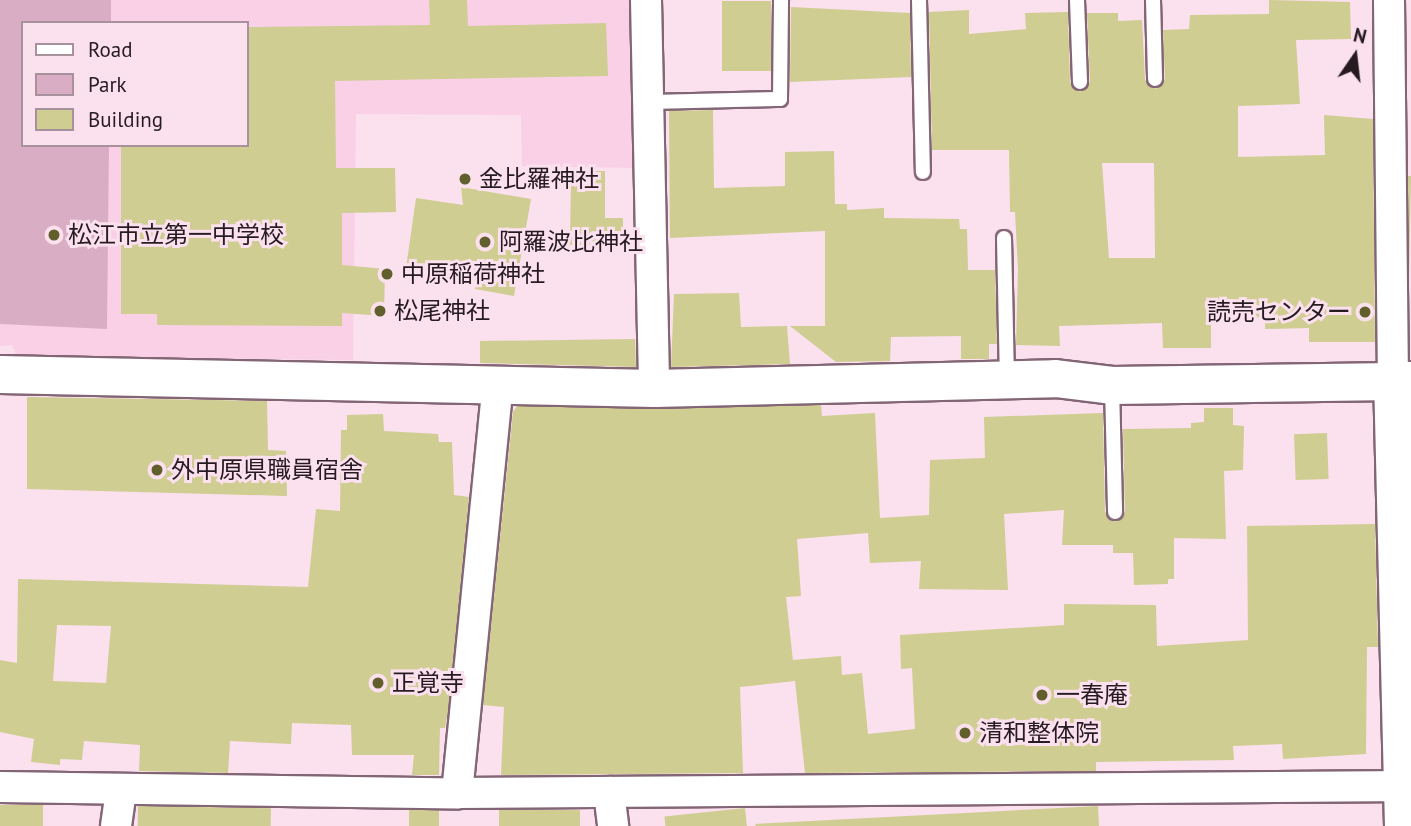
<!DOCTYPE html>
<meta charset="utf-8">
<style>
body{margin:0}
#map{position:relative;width:1411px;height:826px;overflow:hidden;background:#fbe0ee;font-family:"PT Sans","Noto Sans JP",sans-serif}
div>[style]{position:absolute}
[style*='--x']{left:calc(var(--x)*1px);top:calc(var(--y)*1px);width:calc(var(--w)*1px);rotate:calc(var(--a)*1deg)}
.built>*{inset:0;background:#f9d0e6}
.green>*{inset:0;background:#d9aec5}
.building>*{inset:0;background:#cfcd92;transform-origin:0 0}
.roads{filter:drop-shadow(2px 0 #836676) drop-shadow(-2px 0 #836676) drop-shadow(0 2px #836676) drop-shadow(0 -2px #836676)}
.service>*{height:14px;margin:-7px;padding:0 7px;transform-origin:7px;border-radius:7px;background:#fff}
.minor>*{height:30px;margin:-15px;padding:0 15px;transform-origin:15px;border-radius:15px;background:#fff}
.tertiary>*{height:37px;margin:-18.5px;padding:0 18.5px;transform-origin:18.5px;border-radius:18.5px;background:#fff}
.secondary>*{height:38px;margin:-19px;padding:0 19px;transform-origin:19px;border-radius:19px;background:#fff}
.dots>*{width:19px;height:19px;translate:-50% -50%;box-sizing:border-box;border:4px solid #fbe0ee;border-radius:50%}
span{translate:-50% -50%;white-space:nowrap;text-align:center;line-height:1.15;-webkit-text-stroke:6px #fbe0ee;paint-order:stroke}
.poi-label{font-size:24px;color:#271b22}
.left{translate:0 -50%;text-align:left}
.right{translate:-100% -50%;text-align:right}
.legend{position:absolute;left:21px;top:21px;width:228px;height:126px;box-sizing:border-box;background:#fbe0ee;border:2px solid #a6919c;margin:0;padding:9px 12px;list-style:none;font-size:21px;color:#271b22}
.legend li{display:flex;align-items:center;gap:14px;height:35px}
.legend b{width:35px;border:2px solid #a6919c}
.north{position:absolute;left:1320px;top:21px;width:70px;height:70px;-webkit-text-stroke:5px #fbe0ee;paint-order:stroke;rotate:14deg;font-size:19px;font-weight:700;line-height:28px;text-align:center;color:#271b22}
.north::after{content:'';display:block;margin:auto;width:24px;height:32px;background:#271b22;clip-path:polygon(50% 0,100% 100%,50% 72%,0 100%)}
</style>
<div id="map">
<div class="built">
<div style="clip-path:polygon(evenodd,0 0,634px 0,637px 168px,522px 166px,521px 115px,356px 114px,353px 360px,17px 357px,12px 345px,0 346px,0 0,23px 23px,247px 23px,247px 145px,23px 145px,23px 23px)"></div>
</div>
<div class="green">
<div style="clip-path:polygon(0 0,111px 0,111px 23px,23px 23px,23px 145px,109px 145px,107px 329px,0 324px)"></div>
</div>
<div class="building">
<div style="clip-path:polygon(429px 0,467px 0,468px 26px,606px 23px,608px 76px,335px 81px,336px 168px,395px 168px,396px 212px,342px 213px,342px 265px,385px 269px,384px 316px,342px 313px,342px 326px,157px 325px,157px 314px,121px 314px,121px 145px,247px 145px,247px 27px,430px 25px)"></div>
<div style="clip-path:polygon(evenodd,1269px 0,1350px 2px,1351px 39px,1296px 40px,1300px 104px,1238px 106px,1238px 157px,1325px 155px,1324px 115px,1373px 119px,1375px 342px,1309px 342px,1309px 328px,1265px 329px,1265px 317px,1211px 319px,1211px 348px,1163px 348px,1162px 323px,1059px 326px,1060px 346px,1016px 345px,1018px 270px,1015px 212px,1010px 212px,1009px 150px,932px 150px,929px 12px,969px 10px,969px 34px,1026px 29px,1025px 13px,1068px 12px,1070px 82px,1080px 92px,1090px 82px,1087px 13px,1118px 13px,1118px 21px,1142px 20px,1145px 80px,1156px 89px,1165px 79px,1163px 30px,1189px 29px,1190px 15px,1269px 14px,1269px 0,1102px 163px,1154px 163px,1155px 258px,1109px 258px,1102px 163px)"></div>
<div style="left:722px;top:1px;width:49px;height:70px"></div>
<div style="clip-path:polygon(791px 7px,910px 13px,911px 77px,790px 82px)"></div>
<div style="clip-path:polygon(713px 110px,714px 188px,785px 186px,785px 152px,834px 151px,835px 204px,847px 204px,847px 210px,884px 208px,884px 218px,959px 219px,960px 229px,967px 229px,968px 270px,995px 270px,997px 344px,989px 344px,989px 359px,961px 359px,961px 336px,891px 337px,890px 361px,836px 362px,790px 326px,825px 326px,825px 231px,670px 238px,669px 111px)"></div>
<div style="clip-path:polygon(571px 171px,605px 171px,605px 218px,623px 218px,623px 245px,570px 245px)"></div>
<div style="clip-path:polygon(1408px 176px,1411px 176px,1409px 279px)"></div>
<div style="clip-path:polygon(461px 187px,531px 199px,514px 296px,475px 289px,477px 277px,406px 268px,416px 198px,463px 205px)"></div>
<div style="clip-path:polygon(739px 293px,741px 327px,787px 326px,790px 364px,671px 367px,674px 294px)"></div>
<div style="clip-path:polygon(635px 339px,636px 367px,480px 363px,480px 341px)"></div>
<div style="clip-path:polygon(27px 397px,267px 401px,268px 450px,286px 451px,287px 496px,27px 489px)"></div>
<div style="clip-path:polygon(821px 405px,822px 416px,875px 413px,880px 518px,929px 515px,930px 460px,985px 458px,984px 417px,1103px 413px,1105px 512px,1115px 522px,1125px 512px,1123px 429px,1191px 428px,1191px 423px,1204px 422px,1204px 408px,1233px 408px,1233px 425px,1244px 426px,1243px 470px,1224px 471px,1226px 539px,1174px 538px,1174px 579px,1168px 579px,1168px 584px,1134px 585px,1133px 553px,1113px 553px,1113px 545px,1062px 545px,1064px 510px,1004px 514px,1008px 590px,919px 589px,921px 561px,870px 563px,868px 533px,797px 539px,801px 596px,786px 597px,794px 670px,793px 660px,841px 656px,842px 675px,862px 673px,868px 734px,915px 729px,912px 668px,901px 669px,900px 635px,1064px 625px,1064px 604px,1156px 605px,1157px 646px,1248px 640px,1247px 526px,1375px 524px,1378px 647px,1367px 647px,1366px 754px,1283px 759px,1282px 744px,1233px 746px,1234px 760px,1096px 762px,1096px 771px,805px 773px,795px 681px,740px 687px,743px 773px,501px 775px,504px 707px,483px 705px,513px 412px,517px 406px)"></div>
<div style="clip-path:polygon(evenodd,383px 414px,384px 431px,438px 434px,439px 442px,452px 442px,454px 495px,469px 497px,448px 711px,445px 728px,440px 728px,439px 775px,412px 775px,414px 755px,352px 755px,351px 725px,292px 723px,291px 744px,230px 741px,228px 773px,139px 771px,140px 745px,84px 741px,82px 760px,60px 759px,60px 765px,31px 762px,34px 739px,0 732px,0 660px,17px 663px,18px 579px,308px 587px,316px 509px,340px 511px,341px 430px,347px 430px,347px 415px,383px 414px,57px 625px,111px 626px,106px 683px,53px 681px,57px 625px)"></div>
<div style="left:1327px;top:433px;width:46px;height:33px;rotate:88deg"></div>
<div style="left:0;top:805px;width:43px;height:21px"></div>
<div style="left:138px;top:806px;width:133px;height:20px;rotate:1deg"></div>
<div style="left:1098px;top:806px;width:20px;height:343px;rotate:87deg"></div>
<div style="left:745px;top:808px;width:18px;height:81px;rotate:84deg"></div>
<div style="left:409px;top:810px;width:30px;height:16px"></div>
<div style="left:499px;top:810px;width:81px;height:16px"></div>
</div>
<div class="roads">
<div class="service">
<div style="--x:919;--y:0;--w:172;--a:88.7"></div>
<div style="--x:1077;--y:0;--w:82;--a:87.9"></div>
<div style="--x:1153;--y:0;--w:79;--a:88.5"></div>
<div style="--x:647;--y:102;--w:133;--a:-1.3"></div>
<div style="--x:780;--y:99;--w:99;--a:-89.4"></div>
<div style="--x:1004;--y:238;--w:139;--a:88.8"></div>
<div style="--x:1112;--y:386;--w:126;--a:88.6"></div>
</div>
<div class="minor">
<div style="--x:646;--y:0;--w:388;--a:88.8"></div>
<div style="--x:1389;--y:0;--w:381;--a:89.4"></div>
<div style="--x:0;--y:787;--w:457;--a:0.8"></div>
<div style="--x:457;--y:793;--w:954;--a:-0.42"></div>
<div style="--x:609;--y:792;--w:34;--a:83"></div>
<div style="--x:457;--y:793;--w:410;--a:-84.3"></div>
<div style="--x:116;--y:826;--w:36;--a:-82"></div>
</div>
<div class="tertiary">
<div style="--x:0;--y:374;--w:654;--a:1.23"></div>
<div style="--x:654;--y:388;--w:401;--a:-1.4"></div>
<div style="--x:1055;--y:378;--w:57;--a:7"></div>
<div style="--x:1112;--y:385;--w:281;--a:-0.8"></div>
</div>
<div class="secondary">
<div style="--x:1404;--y:826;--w:445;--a:-91.4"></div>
<div style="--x:1393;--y:381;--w:18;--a:0"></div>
</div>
</div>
<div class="dots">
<div style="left:465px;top:179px;background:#615f2c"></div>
<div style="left:54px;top:235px;background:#615f2c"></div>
<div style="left:485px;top:242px;background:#615f2c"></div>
<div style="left:387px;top:274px;background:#615f2c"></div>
<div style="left:380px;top:311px;background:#615f2c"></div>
<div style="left:1365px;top:312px;background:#615f2c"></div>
<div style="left:157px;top:470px;background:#615f2c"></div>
<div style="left:378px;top:683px;background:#615f2c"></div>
<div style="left:1042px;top:695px;background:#615f2c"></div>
<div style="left:965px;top:733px;background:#615f2c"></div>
</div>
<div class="poi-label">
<span class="left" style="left:479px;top:179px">金比羅神社</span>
<span class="left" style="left:68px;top:235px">松江市立第一中学校</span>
<span class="left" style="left:499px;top:242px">阿羅波比神社</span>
<span class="left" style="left:401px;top:274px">中原稲荷神社</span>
<span class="left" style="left:394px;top:311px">松尾神社</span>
<span class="right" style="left:1351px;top:312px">読売センター</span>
<span class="left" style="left:171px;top:470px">外中原県職員宿舎</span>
<span class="left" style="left:392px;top:683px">正覚寺</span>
<span class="left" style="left:1056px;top:695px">一春庵</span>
<span class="left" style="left:979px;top:733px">清和整体院</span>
</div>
<ul class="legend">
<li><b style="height:9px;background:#fff"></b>Road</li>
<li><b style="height:19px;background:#d9aec5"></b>Park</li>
<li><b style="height:19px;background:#cfcd92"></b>Building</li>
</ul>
<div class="north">N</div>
</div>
